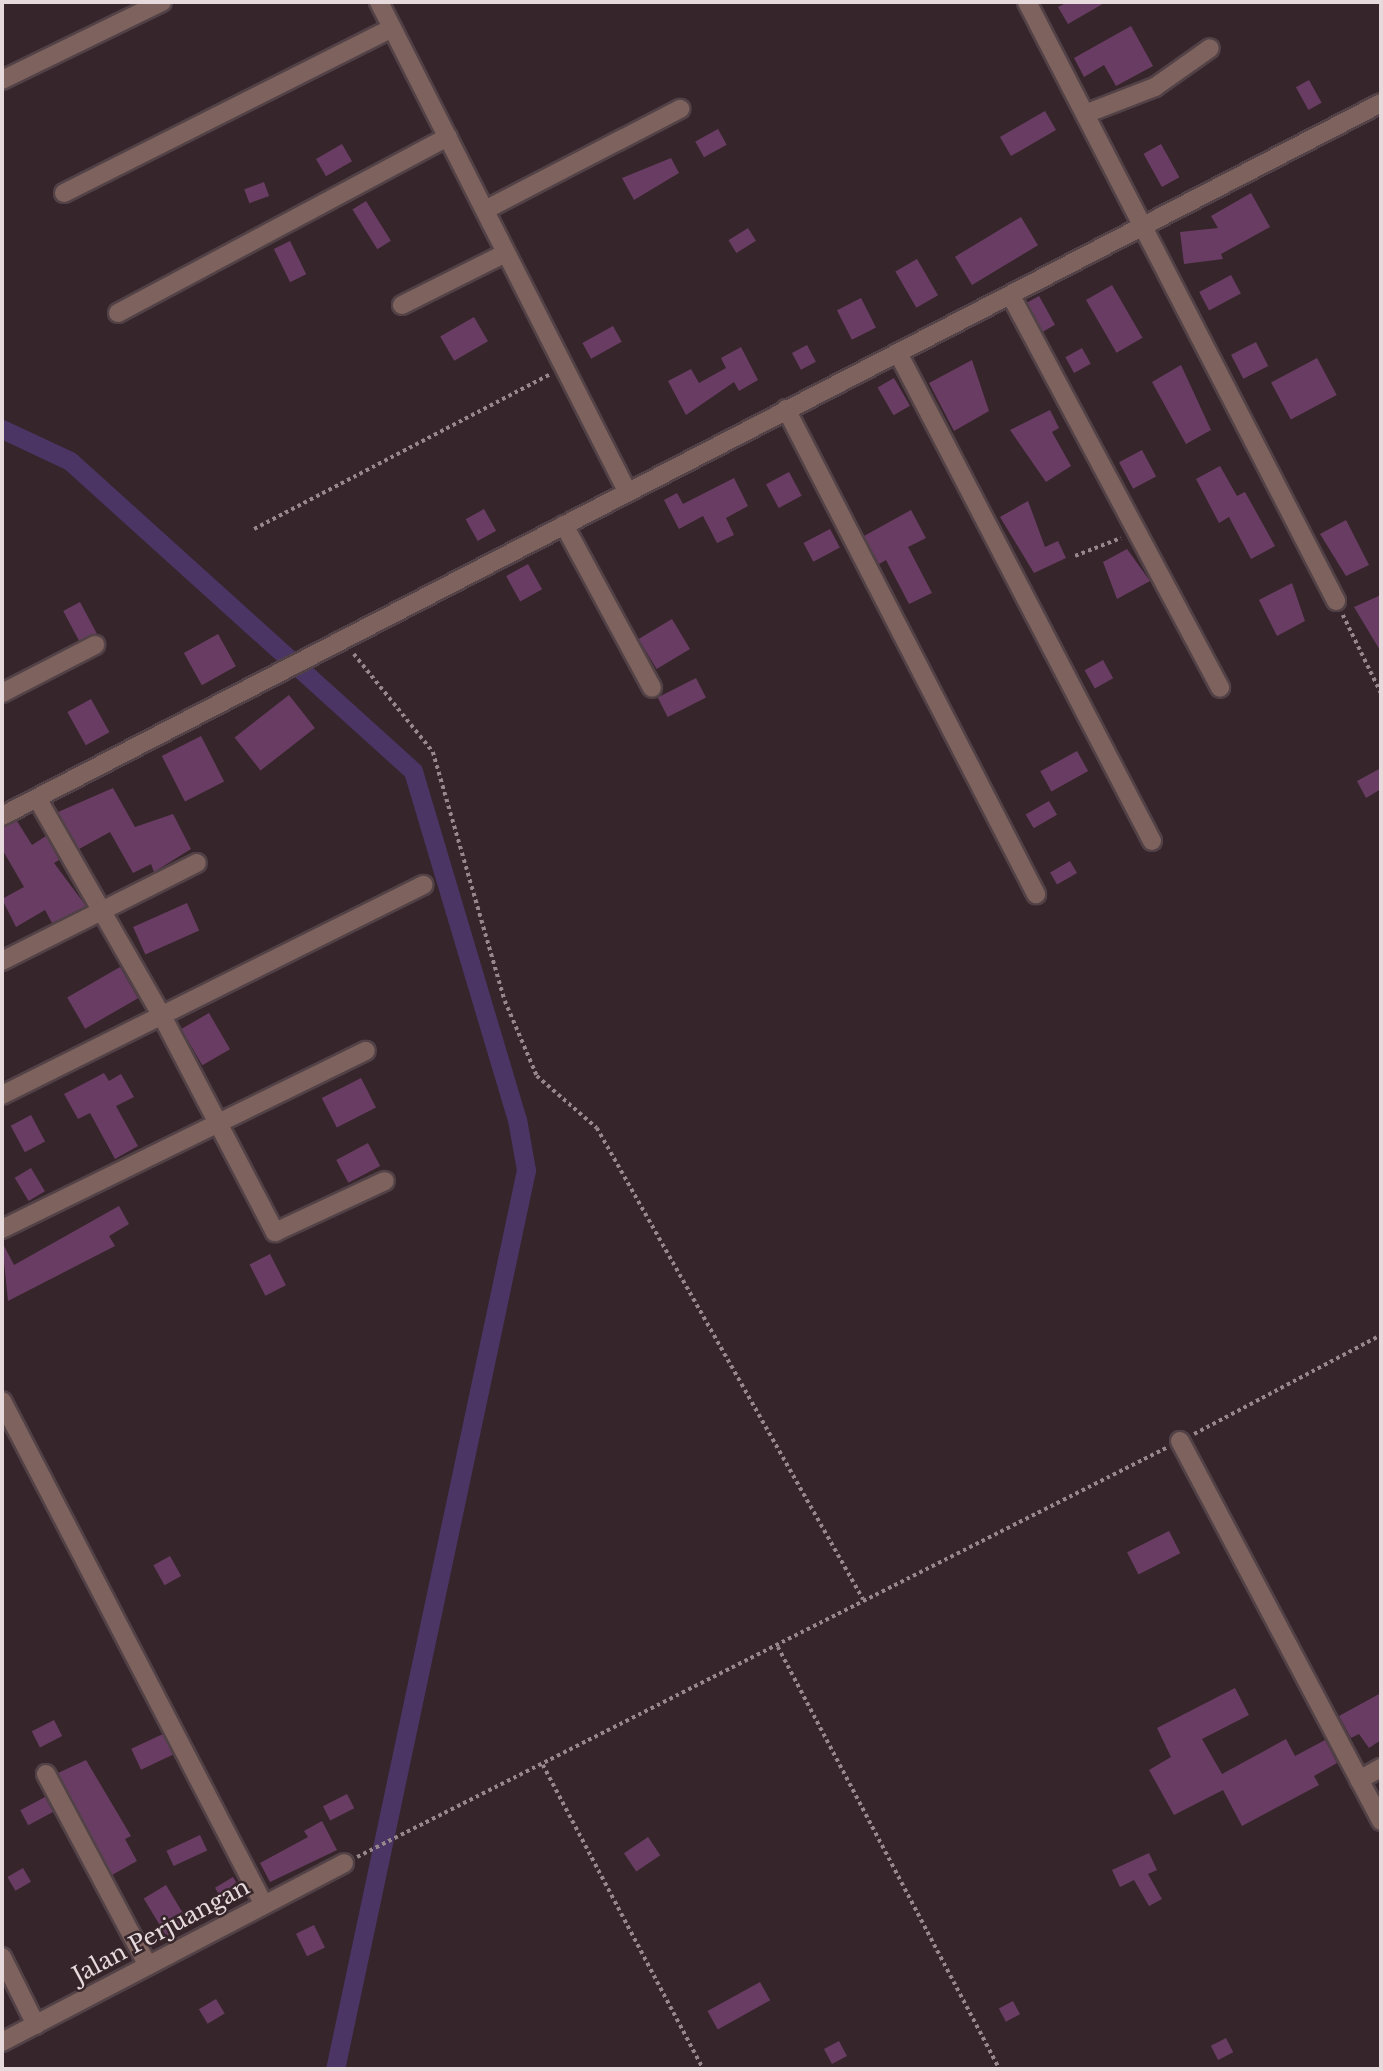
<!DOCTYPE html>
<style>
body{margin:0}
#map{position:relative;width:1383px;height:2071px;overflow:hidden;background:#36252a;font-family:"Libre Baskerville",serif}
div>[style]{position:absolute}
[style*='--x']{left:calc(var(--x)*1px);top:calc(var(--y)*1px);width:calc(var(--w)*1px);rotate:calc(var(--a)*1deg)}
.canal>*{height:19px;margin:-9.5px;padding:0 9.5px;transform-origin:9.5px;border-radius:9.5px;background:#4a3564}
.building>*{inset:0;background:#693d63;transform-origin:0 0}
.path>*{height:3.5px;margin-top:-1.75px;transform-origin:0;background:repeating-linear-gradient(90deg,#96888c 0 3.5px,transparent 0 7px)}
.roads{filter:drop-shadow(2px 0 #524247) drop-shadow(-2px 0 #524247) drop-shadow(0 2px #524247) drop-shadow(0 -2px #524247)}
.minor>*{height:18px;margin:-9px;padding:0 9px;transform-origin:9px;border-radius:9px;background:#7e625d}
span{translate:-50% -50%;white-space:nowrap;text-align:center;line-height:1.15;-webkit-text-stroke:5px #36252a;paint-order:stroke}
.street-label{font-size:23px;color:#e6dadd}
.frame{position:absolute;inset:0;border:4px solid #e6dadd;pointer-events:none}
</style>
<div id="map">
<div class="canal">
<div style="--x:2;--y:429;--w:75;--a:25.2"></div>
<div style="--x:70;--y:461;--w:462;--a:42.1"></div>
<div style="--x:413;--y:771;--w:363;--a:73.4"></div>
<div style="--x:517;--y:1119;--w:52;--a:80"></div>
<div style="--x:526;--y:1170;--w:919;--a:101.99"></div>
</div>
<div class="building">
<div style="clip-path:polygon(1068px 2px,1106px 2px,1068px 24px,1058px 7px)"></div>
<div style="clip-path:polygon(1131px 26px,1153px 66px,1116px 86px,1104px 65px,1084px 77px,1074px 58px)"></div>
<div style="left:1309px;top:80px;width:26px;height:15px;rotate:61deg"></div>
<div style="left:1045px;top:111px;width:22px;height:52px;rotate:60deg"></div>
<div style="left:718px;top:129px;width:18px;height:26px;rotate:61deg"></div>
<div style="left:342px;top:144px;width:20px;height:30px;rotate:60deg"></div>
<div style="left:1161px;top:144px;width:38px;height:20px;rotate:61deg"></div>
<div style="clip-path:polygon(671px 158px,679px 173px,634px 200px,622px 178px)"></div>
<div style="left:264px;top:182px;width:15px;height:21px;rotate:70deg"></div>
<div style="clip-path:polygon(1251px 193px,1270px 227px,1221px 254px,1223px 259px,1184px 264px,1180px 232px,1218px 228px,1211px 216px)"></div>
<div style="left:366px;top:201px;width:47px;height:16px;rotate:58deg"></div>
<div style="left:1021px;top:217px;width:33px;height:77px;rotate:59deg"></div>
<div style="left:748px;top:228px;width:15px;height:23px;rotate:58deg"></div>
<div style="left:290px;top:241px;width:37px;height:18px;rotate:64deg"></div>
<div style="left:917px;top:259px;width:42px;height:25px;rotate:60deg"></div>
<div style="left:1231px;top:275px;width:21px;height:36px;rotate:62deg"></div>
<div style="left:1112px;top:285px;width:61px;height:30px;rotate:60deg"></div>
<div style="left:1039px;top:296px;width:33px;height:14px;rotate:61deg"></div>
<div style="left:861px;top:298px;width:33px;height:27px;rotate:63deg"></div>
<div style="left:474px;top:317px;width:28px;height:39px;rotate:60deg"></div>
<div style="left:613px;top:326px;width:18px;height:35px;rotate:61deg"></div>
<div style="left:1256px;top:342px;width:27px;height:28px;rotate:63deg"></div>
<div style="left:807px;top:345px;width:19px;height:17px;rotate:62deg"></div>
<div style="clip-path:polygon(741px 347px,758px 380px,739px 391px,734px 382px,686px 415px,668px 381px,691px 369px,699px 383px,726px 368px,721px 358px)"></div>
<div style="left:1082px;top:348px;width:18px;height:19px;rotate:61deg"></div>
<div style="left:1317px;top:358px;width:42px;height:52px;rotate:62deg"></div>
<div style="clip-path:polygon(972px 360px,989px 411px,954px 431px,929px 383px)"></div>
<div style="clip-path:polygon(1181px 365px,1211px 430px,1186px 444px,1152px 382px)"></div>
<div style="left:894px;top:378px;width:32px;height:19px;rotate:60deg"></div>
<div style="clip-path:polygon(1050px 410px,1059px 428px,1052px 432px,1071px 466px,1046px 482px,1010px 430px)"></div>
<div style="left:1142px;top:450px;width:30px;height:26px;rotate:62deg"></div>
<div style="clip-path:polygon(1220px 466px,1237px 496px,1245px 492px,1275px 546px,1251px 559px,1229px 517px,1219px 523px,1196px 479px)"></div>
<div style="left:789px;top:472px;width:27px;height:26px;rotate:62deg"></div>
<div style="clip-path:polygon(734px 478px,748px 506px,726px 518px,734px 535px,717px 543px,703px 516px,679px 529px,664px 500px,677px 493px,683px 504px)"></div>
<div style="clip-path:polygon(1028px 501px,1045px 547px,1058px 541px,1066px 558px,1034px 573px,1000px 517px)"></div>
<div style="left:484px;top:509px;width:25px;height:21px;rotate:61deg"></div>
<div style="clip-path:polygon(911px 510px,926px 538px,908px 547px,932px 593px,909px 604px,886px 560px,879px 564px,864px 536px)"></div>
<div style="clip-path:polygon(1346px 520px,1369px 565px,1346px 576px,1320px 534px)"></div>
<div style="left:830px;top:529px;width:21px;height:30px;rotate:62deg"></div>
<div style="clip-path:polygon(1127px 549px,1150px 581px,1117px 599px,1103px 562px)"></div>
<div style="left:528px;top:564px;width:29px;height:25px;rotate:61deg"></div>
<div style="clip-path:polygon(1292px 583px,1305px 621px,1277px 636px,1259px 600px)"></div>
<div style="clip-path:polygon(1381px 595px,1381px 652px,1354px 607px)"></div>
<div style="left:80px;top:602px;width:36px;height:19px;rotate:62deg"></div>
<div style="left:672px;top:619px;width:35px;height:39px;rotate:59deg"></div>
<div style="left:218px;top:634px;width:37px;height:39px;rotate:61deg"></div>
<div style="left:1103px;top:660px;width:21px;height:21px;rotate:61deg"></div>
<div style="left:696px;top:678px;width:22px;height:43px;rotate:63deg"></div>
<div style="left:289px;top:695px;width:42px;height:69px;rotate:52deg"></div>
<div style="left:91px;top:699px;width:38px;height:27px;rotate:61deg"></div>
<div style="left:201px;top:736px;width:51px;height:44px;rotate:63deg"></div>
<div style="left:1077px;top:751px;width:23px;height:42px;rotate:61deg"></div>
<div style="clip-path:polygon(1381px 768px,1381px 789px,1366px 798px,1357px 781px)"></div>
<div style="clip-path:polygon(113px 788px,135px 827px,173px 814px,191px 849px,154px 872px,151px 864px,133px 873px,110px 832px,79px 849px,58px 812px)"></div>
<div style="left:1049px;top:801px;width:16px;height:27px;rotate:60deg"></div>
<div style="clip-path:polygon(17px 821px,32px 845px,46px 836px,59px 860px,54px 863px,86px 906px,52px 923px,45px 910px,16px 927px,2px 899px,24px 887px,2px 849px,2px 828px)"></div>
<div style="left:1070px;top:861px;width:14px;height:23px;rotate:60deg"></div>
<div style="left:187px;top:903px;width:30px;height:59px;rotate:66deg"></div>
<div style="left:120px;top:967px;width:36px;height:61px;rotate:60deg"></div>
<div style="left:209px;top:1013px;width:42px;height:32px;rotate:60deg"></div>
<div style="clip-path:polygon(104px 1073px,109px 1081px,121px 1074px,134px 1097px,116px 1106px,138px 1146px,115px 1159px,90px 1113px,78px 1119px,64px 1094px)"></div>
<div style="left:361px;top:1078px;width:33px;height:44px;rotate:63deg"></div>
<div style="left:31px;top:1115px;width:30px;height:23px;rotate:62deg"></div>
<div style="left:368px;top:1143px;width:26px;height:36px;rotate:62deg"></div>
<div style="left:31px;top:1168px;width:27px;height:19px;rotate:59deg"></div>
<div style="clip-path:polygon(119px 1206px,129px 1224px,109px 1236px,115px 1246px,8px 1301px,2px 1242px,14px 1265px)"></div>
<div style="left:270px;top:1254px;width:35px;height:23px;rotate:63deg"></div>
<div style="left:1169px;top:1531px;width:25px;height:47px;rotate:63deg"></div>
<div style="left:170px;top:1556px;width:23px;height:19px;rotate:61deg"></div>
<div style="clip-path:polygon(1235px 1688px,1249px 1715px,1202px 1739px,1222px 1774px,1286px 1739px,1295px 1756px,1325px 1740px,1337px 1763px,1314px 1776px,1319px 1785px,1242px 1826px,1223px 1790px,1174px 1815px,1149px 1770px,1171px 1757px,1157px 1728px)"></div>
<div style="clip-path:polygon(1381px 1693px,1381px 1740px,1369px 1748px,1359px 1734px,1351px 1738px,1339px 1716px)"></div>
<div style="left:54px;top:1720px;width:18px;height:25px;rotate:63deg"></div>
<div style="left:163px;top:1734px;width:23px;height:35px;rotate:65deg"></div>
<div style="clip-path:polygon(86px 1760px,131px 1836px,125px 1839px,137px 1861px,112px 1875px,58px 1773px)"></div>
<div style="left:347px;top:1794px;width:16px;height:27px;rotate:63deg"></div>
<div style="left:45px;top:1797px;width:17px;height:28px;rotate:62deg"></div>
<div style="clip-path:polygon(322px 1821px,337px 1850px,270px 1882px,260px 1863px,308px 1837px,304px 1831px)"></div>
<div style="left:200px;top:1835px;width:17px;height:37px;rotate:65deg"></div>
<div style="left:648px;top:1837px;width:22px;height:29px;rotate:56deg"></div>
<div style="clip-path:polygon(1149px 1853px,1157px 1870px,1148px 1874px,1162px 1899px,1149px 1906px,1134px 1880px,1120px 1887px,1112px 1870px)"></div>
<div style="left:23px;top:1868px;width:16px;height:18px;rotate:60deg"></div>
<div style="left:233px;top:1877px;width:17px;height:21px;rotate:59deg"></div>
<div style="left:166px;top:1885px;width:44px;height:26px;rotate:59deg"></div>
<div style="left:314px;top:1925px;width:25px;height:20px;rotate:64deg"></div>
<div style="left:760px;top:1982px;width:21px;height:60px;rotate:61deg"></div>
<div style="left:216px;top:1999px;width:17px;height:20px;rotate:59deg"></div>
<div style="left:1013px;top:2001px;width:15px;height:16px;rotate:62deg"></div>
<div style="left:1226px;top:2038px;width:16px;height:17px;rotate:63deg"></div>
<div style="left:839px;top:2041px;width:17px;height:17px;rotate:62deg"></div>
</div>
<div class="path">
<div style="--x:254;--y:529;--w:334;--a:-27.6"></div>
<div style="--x:1075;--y:556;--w:49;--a:-21.4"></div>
<div style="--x:1343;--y:615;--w:87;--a:64"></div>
<div style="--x:354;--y:654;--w:126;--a:51.1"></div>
<div style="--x:433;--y:752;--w:259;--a:73.9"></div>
<div style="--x:505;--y:1001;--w:82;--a:66.9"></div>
<div style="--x:537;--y:1076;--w:79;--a:40.9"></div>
<div style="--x:597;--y:1128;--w:541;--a:60.54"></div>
<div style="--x:1194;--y:1434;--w:212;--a:-27.9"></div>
<div style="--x:778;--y:1647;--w:477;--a:62.3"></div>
<div style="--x:543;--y:1765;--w:344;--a:62.2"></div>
<div style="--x:357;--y:1857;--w:907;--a:-26.82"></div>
</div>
<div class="roads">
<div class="minor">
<div style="--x:379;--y:2;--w:548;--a:63.11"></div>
<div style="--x:1027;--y:2;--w:674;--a:62.71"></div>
<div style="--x:2;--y:80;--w:178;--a:-26"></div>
<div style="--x:1085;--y:114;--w:75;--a:-21.1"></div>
<div style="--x:1155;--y:87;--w:67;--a:-35.3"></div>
<div style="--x:64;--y:193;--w:367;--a:-26.7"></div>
<div style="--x:485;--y:210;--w:220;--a:-27.4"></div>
<div style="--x:1011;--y:296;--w:444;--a:61.9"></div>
<div style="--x:402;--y:305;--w:116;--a:-26.6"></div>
<div style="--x:118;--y:313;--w:374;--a:-28.1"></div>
<div style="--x:898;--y:353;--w:550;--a:62.5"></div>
<div style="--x:786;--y:409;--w:546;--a:62.73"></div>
<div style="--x:564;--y:525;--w:185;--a:61.6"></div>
<div style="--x:2;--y:693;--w:105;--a:-27.3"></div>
<div style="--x:37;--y:798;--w:251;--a:60.2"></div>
<div style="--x:162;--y:1016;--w:244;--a:62.4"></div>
<div style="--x:275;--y:1232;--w:121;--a:-24.9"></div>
<div style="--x:2;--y:816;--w:1552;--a:-27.34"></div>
<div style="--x:2;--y:961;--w:218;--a:-26.7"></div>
<div style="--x:2;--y:1095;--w:471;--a:-26.5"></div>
<div style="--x:2;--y:1229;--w:405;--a:-26.1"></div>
<div style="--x:2;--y:1401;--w:566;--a:62.53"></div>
<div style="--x:1180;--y:1441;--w:430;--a:62.1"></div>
<div style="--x:46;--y:1774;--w:217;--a:62"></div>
<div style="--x:1359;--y:1780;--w:25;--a:-29"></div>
<div style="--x:2;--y:1957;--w:76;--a:63.4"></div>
<div style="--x:2;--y:2042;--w:386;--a:-27.6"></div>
</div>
</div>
<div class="street-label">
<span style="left:161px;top:1931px;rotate:-28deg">Jalan Perjuangan</span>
</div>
<div class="frame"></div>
</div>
